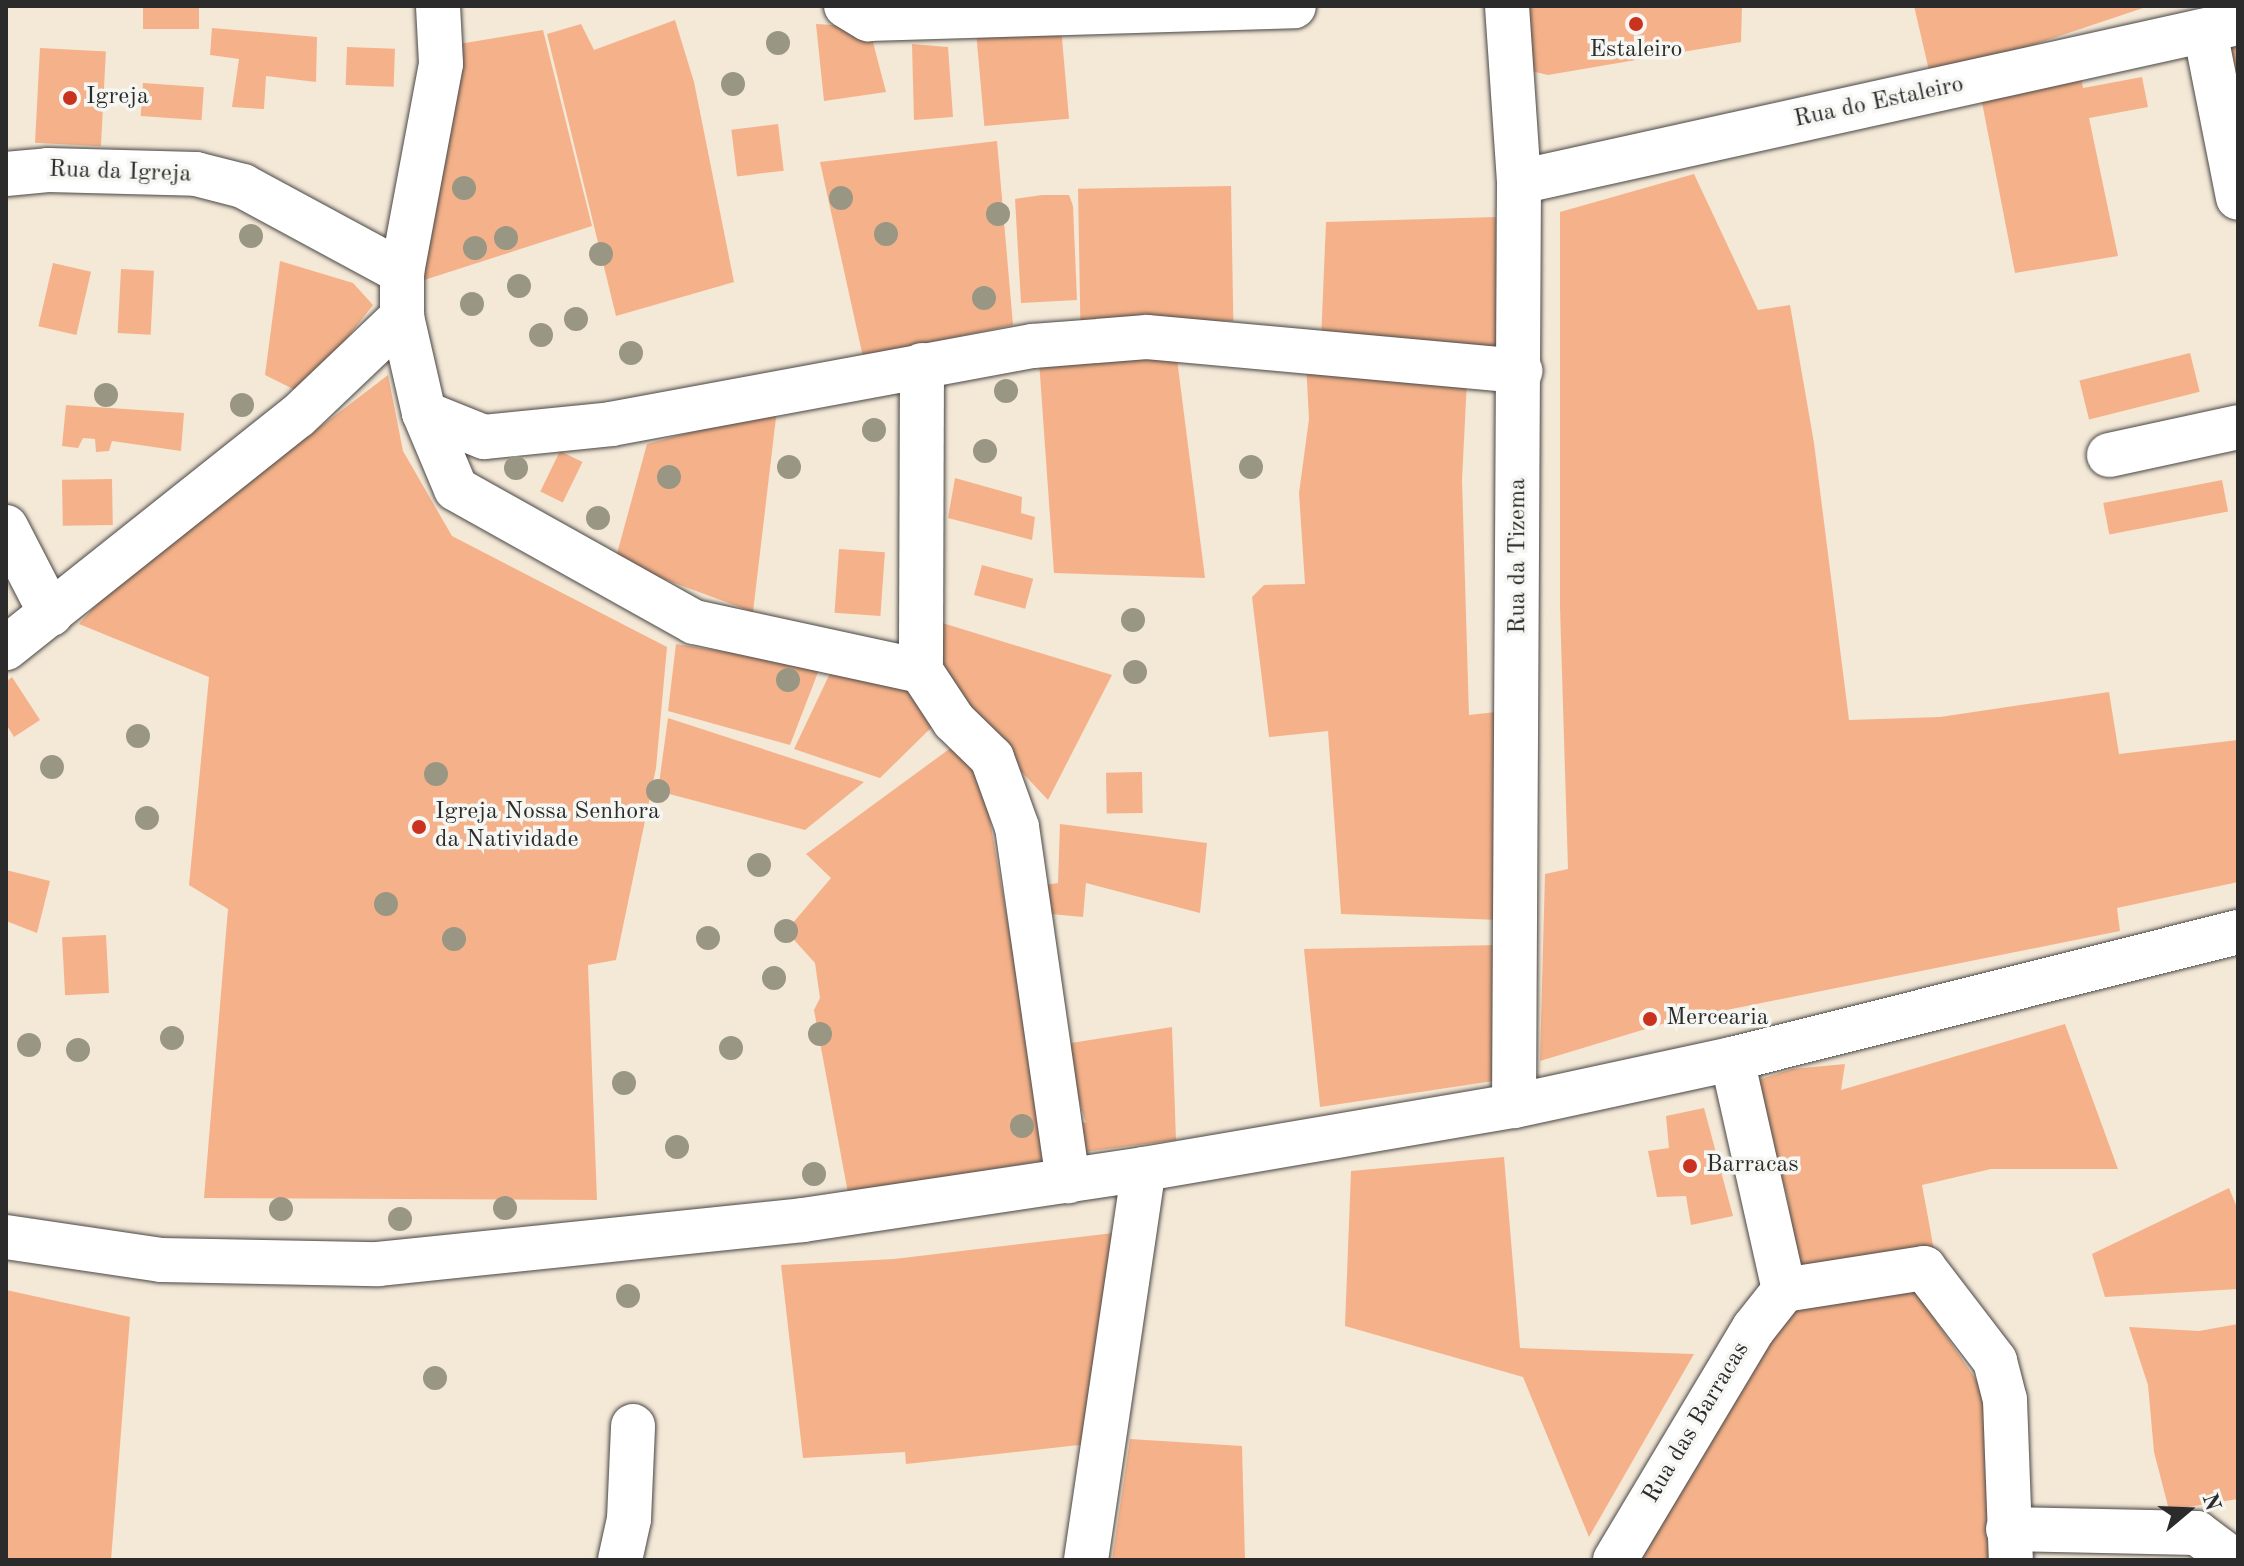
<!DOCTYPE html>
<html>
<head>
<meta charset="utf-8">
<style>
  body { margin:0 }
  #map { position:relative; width:2244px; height:1566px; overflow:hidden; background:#f4e8d7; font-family:"Old Standard TT",serif }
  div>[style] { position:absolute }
  .building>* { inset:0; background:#f5b28a; transform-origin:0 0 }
  .roads { filter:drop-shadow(0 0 2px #494745) drop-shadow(0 0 2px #494745) }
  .minor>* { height:44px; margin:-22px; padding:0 22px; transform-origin:22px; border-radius:22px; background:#fff }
  .trees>* { width:24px; height:24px; margin:-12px; border-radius:50%; background:#999783 }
  .dots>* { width:22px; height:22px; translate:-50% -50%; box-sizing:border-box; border:4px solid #f6f6f2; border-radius:50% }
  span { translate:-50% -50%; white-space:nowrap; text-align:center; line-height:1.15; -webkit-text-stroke:7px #f6f6f2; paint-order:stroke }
  .poi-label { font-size:24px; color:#2b2b2b }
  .left { translate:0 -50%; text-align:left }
  .street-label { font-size:24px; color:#2b2b2b }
  .frame { position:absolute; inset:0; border:8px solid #2b2b2b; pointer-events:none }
  .north { position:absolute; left:2148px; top:1470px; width:80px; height:80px; -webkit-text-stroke:6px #f6f6f2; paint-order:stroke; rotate:71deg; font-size:22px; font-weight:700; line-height:32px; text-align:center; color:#2b2b2b }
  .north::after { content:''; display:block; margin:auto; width:28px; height:36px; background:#2b2b2b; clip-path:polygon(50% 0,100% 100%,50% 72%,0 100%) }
</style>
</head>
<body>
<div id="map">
  <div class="building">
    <div style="left:143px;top:6px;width:56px;height:23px"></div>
    <div style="clip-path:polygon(1530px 6px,1742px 6px,1741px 42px,1548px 75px,1531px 71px)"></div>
    <div style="clip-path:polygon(1914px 6px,2149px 6px,1931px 79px)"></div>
    <div style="clip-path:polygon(675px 20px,694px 82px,734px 282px,616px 316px,547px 34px,581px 24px,594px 50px)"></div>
    <div style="clip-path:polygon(816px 24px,869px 27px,886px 92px,824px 101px)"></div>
    <div style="left:1061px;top:27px;width:92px;height:85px;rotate:85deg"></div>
    <div style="clip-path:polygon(212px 28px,317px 37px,316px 82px,266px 76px,264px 109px,232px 107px,239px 59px,210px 55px)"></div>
    <div style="clip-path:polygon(543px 30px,592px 226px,418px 282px,459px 44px)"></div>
    <div style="clip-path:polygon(2238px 40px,2238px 107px,2225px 43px)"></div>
    <div style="clip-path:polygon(912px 44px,948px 47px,953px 117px,914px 120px)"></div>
    <div style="left:347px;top:47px;width:48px;height:38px;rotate:2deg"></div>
    <div style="left:40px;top:48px;width:66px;height:95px;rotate:3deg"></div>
    <div style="clip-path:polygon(2080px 71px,2083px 88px,2142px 77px,2148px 107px,2089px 118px,2118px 256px,2015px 273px,1980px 92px)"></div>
    <div style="left:143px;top:83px;width:61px;height:33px;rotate:4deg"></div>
    <div style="left:778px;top:124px;width:47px;height:47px;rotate:83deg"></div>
    <div style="clip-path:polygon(997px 141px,1013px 325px,863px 357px,820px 162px)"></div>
    <div style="clip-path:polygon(1694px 174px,1758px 310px,1790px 305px,1814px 443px,1849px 720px,1940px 717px,2109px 692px,2119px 754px,2238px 740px,2238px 882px,2117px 908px,2120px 931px,1672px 1021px,1540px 1061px,1545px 874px,1568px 869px,1560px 608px,1560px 212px)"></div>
    <div style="left:1231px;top:186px;width:135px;height:153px;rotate:89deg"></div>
    <div style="clip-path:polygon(1042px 195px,1069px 195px,1073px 206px,1077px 300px,1021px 303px,1015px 199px)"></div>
    <div style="clip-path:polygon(1496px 217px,1498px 360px,1321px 341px,1326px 222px)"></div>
    <div style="clip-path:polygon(280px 261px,353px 283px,373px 305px,303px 394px,265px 375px)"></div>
    <div style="left:53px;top:263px;width:39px;height:65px;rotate:13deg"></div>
    <div style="left:121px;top:269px;width:33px;height:64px;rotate:3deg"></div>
    <div style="left:2190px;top:353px;width:40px;height:114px;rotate:76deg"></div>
    <div style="clip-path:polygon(1177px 359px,1205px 578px,1054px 573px,1039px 361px)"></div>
    <div style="clip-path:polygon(1306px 363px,1467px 381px,1462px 480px,1469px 715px,1496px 712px,1500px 920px,1341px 914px,1328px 731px,1269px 737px,1252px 597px,1264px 585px,1305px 584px,1299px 493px,1309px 419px)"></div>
    <div style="clip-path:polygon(388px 375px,403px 451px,452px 536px,667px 647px,656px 768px,616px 960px,588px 965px,597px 1200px,204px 1198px,228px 909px,189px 885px,209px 677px,79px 624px,115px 584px)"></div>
    <div style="clip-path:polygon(66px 405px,184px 413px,181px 451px,112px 441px,109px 451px,96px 452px,95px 439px,83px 438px,78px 448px,62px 446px)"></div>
    <div style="clip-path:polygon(777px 409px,753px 612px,615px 561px,647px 444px)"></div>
    <div style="left:560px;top:451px;width:25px;height:45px;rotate:26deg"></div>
    <div style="clip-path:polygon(955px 478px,1022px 497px,1021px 513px,1035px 517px,1032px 540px,948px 518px)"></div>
    <div style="left:112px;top:479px;width:46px;height:50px;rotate:89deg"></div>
    <div style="left:2222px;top:480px;width:32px;height:121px;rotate:79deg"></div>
    <div style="left:839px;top:549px;width:46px;height:64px;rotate:4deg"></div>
    <div style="left:982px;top:565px;width:53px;height:31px;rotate:15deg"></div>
    <div style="clip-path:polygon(936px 621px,1112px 675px,1048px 800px,970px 717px,939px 655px)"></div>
    <div style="clip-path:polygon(676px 644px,820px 667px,790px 745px,668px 711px)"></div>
    <div style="clip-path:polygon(833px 667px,924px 689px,934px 725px,880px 778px,794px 749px)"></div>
    <div style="clip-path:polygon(12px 677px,40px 720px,14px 737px,6px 724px,6px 682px)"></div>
    <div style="clip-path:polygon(668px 718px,864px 782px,805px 830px,658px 791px)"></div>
    <div style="clip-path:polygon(963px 739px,978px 751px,1049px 1160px,848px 1193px,814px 1010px,820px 998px,815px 963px,786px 931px,831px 878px,806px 854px)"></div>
    <div style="left:1142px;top:772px;width:41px;height:36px;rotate:89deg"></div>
    <div style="clip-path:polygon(1060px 824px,1207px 843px,1200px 913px,1086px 883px,1083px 917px,1040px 913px,1038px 886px,1058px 883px)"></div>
    <div style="clip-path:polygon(6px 870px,50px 881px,37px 933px,6px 921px)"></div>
    <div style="left:106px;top:935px;width:58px;height:44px;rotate:87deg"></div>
    <div style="clip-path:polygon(1499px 945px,1500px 1080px,1320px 1107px,1304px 949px)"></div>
    <div style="clip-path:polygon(2065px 1024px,2118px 1169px,1991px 1169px,1922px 1185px,1934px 1250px,1799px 1270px,1787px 1196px,1755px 1081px,1792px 1069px,1845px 1064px,1841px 1090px)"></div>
    <div style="clip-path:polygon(1172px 1027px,1176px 1140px,1076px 1153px,1073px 1120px,1086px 1123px,1079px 1100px,1070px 1095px,1071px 1043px)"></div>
    <div style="clip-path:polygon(1704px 1108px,1733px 1216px,1691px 1225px,1686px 1196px,1657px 1197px,1648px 1151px,1669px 1148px,1666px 1116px)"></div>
    <div style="clip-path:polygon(1504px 1157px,1520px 1348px,1694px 1354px,1589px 1537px,1523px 1377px,1345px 1326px,1351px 1171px)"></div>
    <div style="clip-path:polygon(2229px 1188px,2238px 1210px,2238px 1289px,2105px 1297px,2092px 1254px)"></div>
    <div style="clip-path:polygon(1122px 1232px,1088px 1444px,906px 1464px,905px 1452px,803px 1458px,781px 1265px,894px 1259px)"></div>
    <div style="clip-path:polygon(1911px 1285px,1984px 1391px,1998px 1560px,1628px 1560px,1775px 1312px)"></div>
    <div style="clip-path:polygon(6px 1290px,130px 1317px,111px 1560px,6px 1560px)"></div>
    <div style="clip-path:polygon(2238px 1324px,2238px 1499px,2169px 1510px,2154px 1452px,2148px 1385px,2129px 1327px,2199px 1331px)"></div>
    <div style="clip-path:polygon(1130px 1439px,1242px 1446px,1245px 1560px,1112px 1560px)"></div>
  </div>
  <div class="roads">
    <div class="minor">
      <div style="left:438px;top:6px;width:58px;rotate:87deg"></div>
      <div style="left:441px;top:64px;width:212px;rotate:100.6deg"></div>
      <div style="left:402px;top:272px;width:45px;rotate:90deg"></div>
      <div style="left:402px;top:317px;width:98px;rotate:77.1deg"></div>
      <div style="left:424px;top:413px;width:82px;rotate:67.2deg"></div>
      <div style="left:456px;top:489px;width:273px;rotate:29.2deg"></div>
      <div style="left:694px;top:622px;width:232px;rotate:12.2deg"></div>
      <div style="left:846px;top:6px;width:26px;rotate:31deg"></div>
      <div style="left:868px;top:19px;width:426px;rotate:-1.7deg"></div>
      <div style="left:1507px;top:6px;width:176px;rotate:86.1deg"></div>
      <div style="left:1519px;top:182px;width:924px;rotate:90.31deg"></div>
      <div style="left:2205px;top:31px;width:170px;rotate:78.8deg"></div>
      <div style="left:6px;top:174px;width:42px;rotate:-5.4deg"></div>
      <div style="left:48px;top:170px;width:148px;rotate:1.5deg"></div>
      <div style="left:196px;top:174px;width:49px;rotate:14.3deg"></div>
      <div style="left:243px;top:186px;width:181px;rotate:28.4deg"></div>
      <div style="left:1519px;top:182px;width:736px;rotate:-12.47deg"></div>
      <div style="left:922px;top:365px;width:306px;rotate:90.2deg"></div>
      <div style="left:921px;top:671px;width:60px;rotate:56.6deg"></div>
      <div style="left:954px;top:721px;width:53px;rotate:44.2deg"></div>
      <div style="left:992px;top:758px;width:73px;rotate:70.1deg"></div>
      <div style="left:1017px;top:827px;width:358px;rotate:81.8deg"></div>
      <div style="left:424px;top:413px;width:65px;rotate:21.8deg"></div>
      <div style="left:484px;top:437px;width:128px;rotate:-5.8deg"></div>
      <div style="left:611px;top:424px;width:429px;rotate:-10.5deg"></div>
      <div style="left:1033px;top:346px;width:114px;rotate:-4.5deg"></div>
      <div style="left:1147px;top:337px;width:375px;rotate:5.2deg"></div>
      <div style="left:2109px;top:455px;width:132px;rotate:-12.2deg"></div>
      <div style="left:6px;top:527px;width:98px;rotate:62.7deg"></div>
      <div style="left:6px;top:648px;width:373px;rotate:-38.5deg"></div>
      <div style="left:298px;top:416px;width:144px;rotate:-43.6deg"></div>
      <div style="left:1732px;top:1059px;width:237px;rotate:77.3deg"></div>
      <div style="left:6px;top:1237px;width:157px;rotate:8.4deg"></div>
      <div style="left:161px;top:1260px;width:217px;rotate:1.1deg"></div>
      <div style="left:378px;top:1264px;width:427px;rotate:-5.9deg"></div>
      <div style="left:803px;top:1220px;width:345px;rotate:-8.5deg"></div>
      <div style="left:1144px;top:1169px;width:375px;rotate:-9.7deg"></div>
      <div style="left:1514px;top:1106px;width:223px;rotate:-12.2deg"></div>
      <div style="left:1732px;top:1059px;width:522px;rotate:-14.09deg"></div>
      <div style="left:1784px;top:1290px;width:142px;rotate:-8.9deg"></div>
      <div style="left:1924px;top:1268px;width:117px;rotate:52.6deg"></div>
      <div style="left:1995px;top:1361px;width:40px;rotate:75.6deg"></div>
      <div style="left:2005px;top:1400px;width:160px;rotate:87.9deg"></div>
      <div style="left:2008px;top:1529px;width:189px;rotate:1.2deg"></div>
      <div style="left:2197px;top:1533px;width:45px;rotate:36.9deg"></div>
      <div style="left:620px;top:1560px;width:42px;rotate:-77.6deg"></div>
      <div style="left:629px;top:1519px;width:93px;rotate:-87.5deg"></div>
      <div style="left:1086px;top:1560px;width:395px;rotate:-81.6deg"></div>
      <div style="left:1615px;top:1560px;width:270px;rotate:-59.1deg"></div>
      <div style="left:1754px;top:1328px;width:48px;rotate:-51.7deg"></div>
    </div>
  </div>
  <div class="trees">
    <div style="left:778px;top:43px"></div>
    <div style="left:733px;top:84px"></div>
    <div style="left:464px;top:188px"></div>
    <div style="left:841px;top:198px"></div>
    <div style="left:998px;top:214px"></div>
    <div style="left:886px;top:234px"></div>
    <div style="left:251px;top:236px"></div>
    <div style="left:506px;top:238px"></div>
    <div style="left:475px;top:248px"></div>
    <div style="left:601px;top:254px"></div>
    <div style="left:519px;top:286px"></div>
    <div style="left:984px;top:298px"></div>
    <div style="left:472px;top:304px"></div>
    <div style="left:576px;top:319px"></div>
    <div style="left:541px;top:335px"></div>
    <div style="left:631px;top:353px"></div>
    <div style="left:1006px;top:391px"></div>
    <div style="left:106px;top:395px"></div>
    <div style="left:242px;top:405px"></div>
    <div style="left:874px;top:430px"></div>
    <div style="left:985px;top:451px"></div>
    <div style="left:789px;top:467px"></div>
    <div style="left:1251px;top:467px"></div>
    <div style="left:516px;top:468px"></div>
    <div style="left:669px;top:477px"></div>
    <div style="left:598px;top:518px"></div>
    <div style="left:1133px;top:620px"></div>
    <div style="left:1135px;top:672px"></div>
    <div style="left:788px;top:680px"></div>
    <div style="left:138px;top:736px"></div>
    <div style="left:52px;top:767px"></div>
    <div style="left:436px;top:774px"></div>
    <div style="left:658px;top:791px"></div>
    <div style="left:147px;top:818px"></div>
    <div style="left:759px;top:865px"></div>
    <div style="left:386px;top:904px"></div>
    <div style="left:786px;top:931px"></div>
    <div style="left:708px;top:938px"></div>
    <div style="left:454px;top:939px"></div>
    <div style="left:774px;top:978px"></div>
    <div style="left:820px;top:1034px"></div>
    <div style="left:172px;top:1038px"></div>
    <div style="left:29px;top:1045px"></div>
    <div style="left:731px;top:1048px"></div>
    <div style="left:78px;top:1050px"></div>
    <div style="left:624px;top:1083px"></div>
    <div style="left:1022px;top:1126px"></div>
    <div style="left:677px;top:1147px"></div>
    <div style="left:814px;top:1174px"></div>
    <div style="left:505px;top:1208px"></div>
    <div style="left:281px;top:1209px"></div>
    <div style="left:400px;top:1219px"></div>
    <div style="left:628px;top:1296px"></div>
    <div style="left:435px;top:1378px"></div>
  </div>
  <div class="dots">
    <div style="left:1636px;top:24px;background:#c8321e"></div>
    <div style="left:70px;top:98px;background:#c8321e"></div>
    <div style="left:419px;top:827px;background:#c8321e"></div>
    <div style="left:1650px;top:1019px;background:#c8321e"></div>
    <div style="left:1690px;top:1166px;background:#c8321e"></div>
  </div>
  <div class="poi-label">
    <span style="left:1636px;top:51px">Estaleiro</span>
    <span class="left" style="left:86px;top:98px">Igreja</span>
    <span class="left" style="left:435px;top:827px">Igreja Nossa Senhora<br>da Natividade</span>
    <span class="left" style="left:1666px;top:1019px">Mercearia</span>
    <span class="left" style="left:1706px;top:1166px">Barracas</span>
  </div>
  <div class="street-label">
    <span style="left:1879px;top:103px;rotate:-12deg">Rua do Estaleiro</span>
    <span style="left:120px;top:173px;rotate:2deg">Rua da Igreja</span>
    <span style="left:1519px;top:556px;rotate:-90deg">Rua da Tizema</span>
    <span style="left:1697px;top:1423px;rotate:-59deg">Rua das Barracas</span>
  </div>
  <div class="frame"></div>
  <div class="north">N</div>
</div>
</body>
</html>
